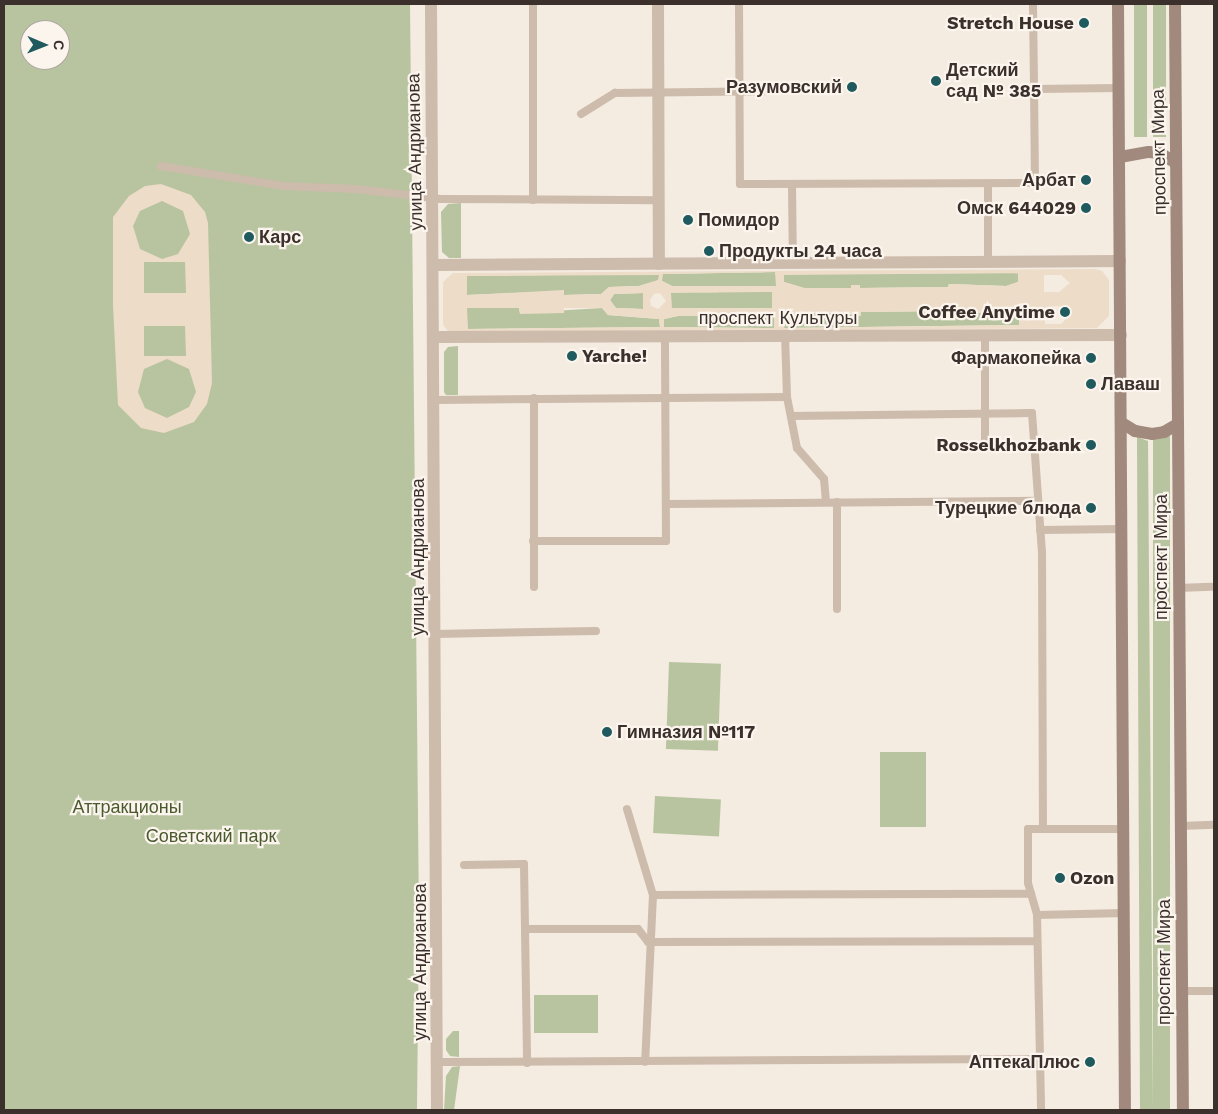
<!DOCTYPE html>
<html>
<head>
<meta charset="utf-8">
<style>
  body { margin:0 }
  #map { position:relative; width:1218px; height:1114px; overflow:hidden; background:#f4ebe1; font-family:"Work Sans",sans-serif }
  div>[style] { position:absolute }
  .green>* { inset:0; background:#b8c4a0; transform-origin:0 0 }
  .plaza>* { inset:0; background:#ecdcc8 }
  .service>* { height:8px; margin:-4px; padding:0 4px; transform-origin:4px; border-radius:4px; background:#cdbbac }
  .minor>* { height:12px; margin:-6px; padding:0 6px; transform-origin:6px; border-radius:6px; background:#cdbbac }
  .secondary>* { height:12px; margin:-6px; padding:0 6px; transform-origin:6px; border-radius:6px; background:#a18a7d }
  .dots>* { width:14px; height:14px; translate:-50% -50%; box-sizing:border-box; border:2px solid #fbf5ee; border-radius:50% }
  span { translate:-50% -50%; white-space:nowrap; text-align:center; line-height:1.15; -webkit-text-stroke:4.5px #fbf5ee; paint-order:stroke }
  .poi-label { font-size:18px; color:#3b302b; font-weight:700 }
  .right { translate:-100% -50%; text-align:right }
  .left { translate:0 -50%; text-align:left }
  .street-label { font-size:18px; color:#3b302b }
  .park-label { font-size:18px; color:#4a5a2e }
  .frame { position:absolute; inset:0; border:5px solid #3b302b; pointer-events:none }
  .north { position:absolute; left:20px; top:20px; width:50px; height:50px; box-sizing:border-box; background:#fbf5ee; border:1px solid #aea6a0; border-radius:50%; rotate:91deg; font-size:14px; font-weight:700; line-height:20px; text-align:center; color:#3b302b }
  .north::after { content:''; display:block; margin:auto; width:18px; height:22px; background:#1f5a5e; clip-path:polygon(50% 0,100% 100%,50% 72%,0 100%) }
</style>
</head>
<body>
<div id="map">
  <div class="green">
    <div style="clip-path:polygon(evenodd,4px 4px,410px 4px,419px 918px,417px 1110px,4px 1110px,4px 4px,30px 30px,60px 30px,60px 60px,30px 60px,30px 30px)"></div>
    <div style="left:1134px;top:4px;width:13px;height:133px"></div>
    <div style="left:1153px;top:4px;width:13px;height:133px"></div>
    <div style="clip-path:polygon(461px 203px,461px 258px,449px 258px,442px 252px,441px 212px,448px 204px)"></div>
    <div style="clip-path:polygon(776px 272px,776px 286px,672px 286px,662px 281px,662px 274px)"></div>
    <div style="clip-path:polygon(1018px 273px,1018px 282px,1006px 286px,949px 284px,948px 287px,860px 288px,851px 285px,851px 288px,804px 288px,784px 282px,784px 274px)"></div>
    <div style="clip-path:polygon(659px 274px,659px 280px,639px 286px,609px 287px,601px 294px,564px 295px,564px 291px,467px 295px,467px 276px)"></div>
    <div style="left:772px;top:292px;width:16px;height:101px;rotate:90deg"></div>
    <div style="clip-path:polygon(644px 293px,643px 309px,616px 308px,610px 300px,614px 294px)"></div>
    <div style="clip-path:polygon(467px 308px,519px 308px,520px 313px,602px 308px,608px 315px,659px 319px,660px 327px,467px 329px)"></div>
    <div style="clip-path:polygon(949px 311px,950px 315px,1008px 311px,1019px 315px,1019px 325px,784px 328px,785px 318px,798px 317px,804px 312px,861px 315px,861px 312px)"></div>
    <div style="clip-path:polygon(774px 314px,774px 328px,664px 327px,664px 319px,678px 316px)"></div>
    <div style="clip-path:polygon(458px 346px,458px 395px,446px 395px,444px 392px,444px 352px,448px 347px)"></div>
    <div style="left:1170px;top:435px;width:675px;height:17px;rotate:90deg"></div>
    <div style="clip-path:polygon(1137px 437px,1148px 441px,1153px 1110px,1140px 1110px)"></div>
    <div style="left:669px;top:662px;width:52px;height:87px;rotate:2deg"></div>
    <div style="left:880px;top:752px;width:46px;height:75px"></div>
    <div style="left:655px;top:796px;width:66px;height:37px;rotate:3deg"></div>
    <div style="left:534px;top:995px;width:64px;height:38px"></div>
    <div style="clip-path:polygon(453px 1031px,459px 1031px,459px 1057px,450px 1056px,446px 1050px,446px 1039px)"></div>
    <div style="clip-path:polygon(460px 1066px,454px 1110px,444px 1110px,446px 1076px,452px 1067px)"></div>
  </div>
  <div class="plaza">
    <div style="clip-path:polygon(evenodd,161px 184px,191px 195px,205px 212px,208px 223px,212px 383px,207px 404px,194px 422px,164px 433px,141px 428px,118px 405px,113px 306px,113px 217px,129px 196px,145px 186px,161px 184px,162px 201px,183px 211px,190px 234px,178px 254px,162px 259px,140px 249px,133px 226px,140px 211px,162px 201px,161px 184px,144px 262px,185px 262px,186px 293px,144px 293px,144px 262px,161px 184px,144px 326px,185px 326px,186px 356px,144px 356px,144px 326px,161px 184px,167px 359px,189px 369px,196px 392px,189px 407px,167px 418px,145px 408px,138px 392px,144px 369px,167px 359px)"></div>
    <div style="clip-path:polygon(evenodd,1095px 269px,1102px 271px,1109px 280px,1109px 316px,1097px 328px,457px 333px,448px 331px,443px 325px,443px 282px,453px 273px,1095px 269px,775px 272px,776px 286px,672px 286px,662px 281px,663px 274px,775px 272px,1095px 269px,1018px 273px,1018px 282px,1006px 286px,949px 284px,948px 287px,860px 288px,860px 285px,851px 285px,851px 288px,804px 288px,784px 282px,784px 275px,1018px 273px,1095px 269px,659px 275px,658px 280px,639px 286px,609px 287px,601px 294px,564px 295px,564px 290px,467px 295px,467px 276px,659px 275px,1095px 269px,1044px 275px,1061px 275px,1070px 283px,1059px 292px,1044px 292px,1044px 275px,1095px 269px,772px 292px,772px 308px,672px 308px,671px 293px,772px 292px,1095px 269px,643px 293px,643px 309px,616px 308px,610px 301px,614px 294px,643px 293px,1095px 269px,660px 293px,666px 301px,658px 309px,651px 306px,650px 300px,654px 294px,660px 293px,1095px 269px,1060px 306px,1068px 317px,1061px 324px,1045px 324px,1045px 307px,1060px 306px,1095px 269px,467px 308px,519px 308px,520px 314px,564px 313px,564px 308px,602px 308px,608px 315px,659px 319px,660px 327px,468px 329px,467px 308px,1095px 269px,949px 311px,949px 315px,1008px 311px,1019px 315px,1019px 325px,784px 328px,785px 318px,798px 317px,804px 312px,851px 313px,852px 316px,861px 316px,861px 312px,949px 311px,1095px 269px,774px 314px,774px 328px,664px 327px,664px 319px,678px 316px,774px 314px)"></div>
  </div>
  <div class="service">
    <div style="left:739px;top:4px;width:180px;rotate:89.7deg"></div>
    <div style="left:740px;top:184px;width:295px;rotate:-0.2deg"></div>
    <div style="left:1035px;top:183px;width:94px;rotate:-90.6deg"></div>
    <div style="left:1034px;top:89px;width:85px;rotate:-0.7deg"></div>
    <div style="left:1033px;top:4px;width:85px;rotate:89.3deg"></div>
    <div style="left:581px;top:114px;width:40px;rotate:-32deg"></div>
    <div style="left:615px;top:93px;width:160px;rotate:-0.7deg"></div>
    <div style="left:161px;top:166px;width:124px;rotate:9.3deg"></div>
    <div style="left:283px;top:186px;width:74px;rotate:2.3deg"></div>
    <div style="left:357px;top:189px;width:84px;rotate:6.9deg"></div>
    <div style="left:440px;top:199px;width:219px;rotate:0.3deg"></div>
    <div style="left:988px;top:184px;width:78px;rotate:90deg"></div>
    <div style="left:792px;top:186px;width:78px;rotate:89.3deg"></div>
    <div style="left:533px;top:200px;width:196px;rotate:-90deg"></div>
    <div style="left:787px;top:397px;width:52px;rotate:78.9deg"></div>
    <div style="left:797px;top:448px;width:41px;rotate:48.9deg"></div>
    <div style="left:824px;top:479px;width:23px;rotate:85deg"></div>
    <div style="left:435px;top:400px;width:352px;rotate:-0.5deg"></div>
    <div style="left:787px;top:397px;width:62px;rotate:-91.8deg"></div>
    <div style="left:791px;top:416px;width:241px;rotate:-0.7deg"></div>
    <div style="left:1032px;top:413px;width:139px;rotate:85.9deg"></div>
    <div style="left:1042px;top:552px;width:277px;rotate:89.8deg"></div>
    <div style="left:1043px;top:829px;width:82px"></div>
    <div style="left:985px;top:444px;width:109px;rotate:-90deg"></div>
    <div style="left:837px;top:502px;width:107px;rotate:90deg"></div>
    <div style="left:668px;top:504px;width:369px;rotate:-0.5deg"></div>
    <div style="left:1040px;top:530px;width:83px;rotate:-0.7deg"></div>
    <div style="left:533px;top:541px;width:133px"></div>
    <div style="left:666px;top:541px;width:204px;rotate:-90.3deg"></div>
    <div style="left:534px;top:587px;width:189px;rotate:-90deg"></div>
    <div style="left:1178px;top:588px;width:33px;rotate:-2deg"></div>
    <div style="left:435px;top:634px;width:161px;rotate:-1.1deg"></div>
    <div style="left:627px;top:809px;width:90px;rotate:73.2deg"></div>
    <div style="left:653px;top:895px;width:167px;rotate:92.7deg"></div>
    <div style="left:1180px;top:826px;width:34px;rotate:-2deg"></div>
    <div style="left:1043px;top:829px;width:15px;rotate:180deg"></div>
    <div style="left:1028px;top:829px;width:54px;rotate:90deg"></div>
    <div style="left:1028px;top:883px;width:33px;rotate:74deg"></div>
    <div style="left:1037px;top:915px;width:88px;rotate:-1.3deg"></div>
    <div style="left:464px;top:865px;width:60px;rotate:-1deg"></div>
    <div style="left:524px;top:864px;width:65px;rotate:89.1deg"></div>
    <div style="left:525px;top:929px;width:113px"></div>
    <div style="left:638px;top:929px;width:16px;rotate:52deg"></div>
    <div style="left:648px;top:942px;width:389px;rotate:-0.1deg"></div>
    <div style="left:653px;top:895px;width:378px;rotate:-0.2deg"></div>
    <div style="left:1037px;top:915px;width:195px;rotate:88.8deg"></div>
    <div style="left:525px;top:929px;width:134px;rotate:89.1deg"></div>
    <div style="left:1182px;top:991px;width:32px"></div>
    <div style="left:438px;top:1062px;width:603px;rotate:-0.29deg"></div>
  </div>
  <div class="minor">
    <div style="left:431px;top:4px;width:1106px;rotate:89.69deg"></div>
    <div style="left:658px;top:4px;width:260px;rotate:89.8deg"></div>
    <div style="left:434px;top:265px;width:686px;rotate:-0.33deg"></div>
    <div style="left:434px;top:337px;width:687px;rotate:-0.17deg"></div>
  </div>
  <div class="secondary">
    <div style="left:1118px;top:4px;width:1106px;rotate:89.64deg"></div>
    <div style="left:1175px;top:4px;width:1106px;rotate:89.59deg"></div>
    <div style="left:1120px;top:157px;width:29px;rotate:-10deg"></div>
    <div style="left:1149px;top:152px;width:11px;rotate:5deg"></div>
    <div style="left:1160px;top:153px;width:19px;rotate:32deg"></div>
    <div style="left:1122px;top:423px;width:15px;rotate:32deg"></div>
    <div style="left:1135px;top:431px;width:17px;rotate:10deg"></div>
    <div style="left:1152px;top:434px;width:12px;rotate:-9deg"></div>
    <div style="left:1164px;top:432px;width:16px;rotate:-30deg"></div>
  </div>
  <div class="dots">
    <div style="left:1084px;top:23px;background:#1f5a5e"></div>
    <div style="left:936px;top:81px;background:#1f5a5e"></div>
    <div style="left:852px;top:87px;background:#1f5a5e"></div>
    <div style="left:1086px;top:180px;background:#1f5a5e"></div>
    <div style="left:1086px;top:208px;background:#1f5a5e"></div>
    <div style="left:688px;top:220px;background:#1f5a5e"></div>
    <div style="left:249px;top:237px;background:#1f5a5e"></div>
    <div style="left:709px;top:251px;background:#1f5a5e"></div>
    <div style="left:1065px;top:312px;background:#1f5a5e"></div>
    <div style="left:572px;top:356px;background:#1f5a5e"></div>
    <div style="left:1091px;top:358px;background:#1f5a5e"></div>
    <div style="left:1091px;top:384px;background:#1f5a5e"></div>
    <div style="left:1091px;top:445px;background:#1f5a5e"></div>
    <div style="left:1091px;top:508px;background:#1f5a5e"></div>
    <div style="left:607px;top:732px;background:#1f5a5e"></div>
    <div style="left:1060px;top:878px;background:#1f5a5e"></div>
    <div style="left:1090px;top:1062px;background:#1f5a5e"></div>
  </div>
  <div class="poi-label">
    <span class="right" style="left:1074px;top:23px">Stretch House</span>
    <span class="left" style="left:946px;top:81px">Детский<br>сад № 385</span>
    <span class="right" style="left:842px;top:87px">Разумовский</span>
    <span class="right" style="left:1076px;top:180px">Арбат</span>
    <span class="right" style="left:1076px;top:208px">Омск 644029</span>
    <span class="left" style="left:698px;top:220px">Помидор</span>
    <span class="left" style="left:259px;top:237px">Карс</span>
    <span class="left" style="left:719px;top:251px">Продукты 24 часа</span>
    <span class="right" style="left:1055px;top:312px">Coffee Anytime</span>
    <span class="left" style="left:582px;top:356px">Yarche!</span>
    <span class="right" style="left:1081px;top:358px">Фармакопейка</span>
    <span class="left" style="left:1101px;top:384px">Лаваш</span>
    <span class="right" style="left:1081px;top:445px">Rosselkhozbank</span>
    <span class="right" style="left:1081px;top:508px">Турецкие блюда</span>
    <span class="left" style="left:617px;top:732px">Гимназия №117</span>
    <span class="left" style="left:1070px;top:878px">Ozon</span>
    <span class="right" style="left:1080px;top:1062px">АптекаПлюс</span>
  </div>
  <div class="street-label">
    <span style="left:415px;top:152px;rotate:-91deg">улица Андрианова</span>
    <span style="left:1159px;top:152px;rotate:-91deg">проспект Мира</span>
    <span style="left:778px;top:318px">проспект Культуры</span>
    <span style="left:418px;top:557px;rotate:-90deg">улица Андрианова</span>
    <span style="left:1161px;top:557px;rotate:-90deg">проспект Мира</span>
    <span style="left:420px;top:962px;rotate:-90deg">улица Андрианова</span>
    <span style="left:1164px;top:962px;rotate:-90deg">проспект Мира</span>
  </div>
  <div class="park-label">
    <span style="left:127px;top:807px">Аттракционы</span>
    <span style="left:211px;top:836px">Советский парк</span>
  </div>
  <div class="frame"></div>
  <div class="north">С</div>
</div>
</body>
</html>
